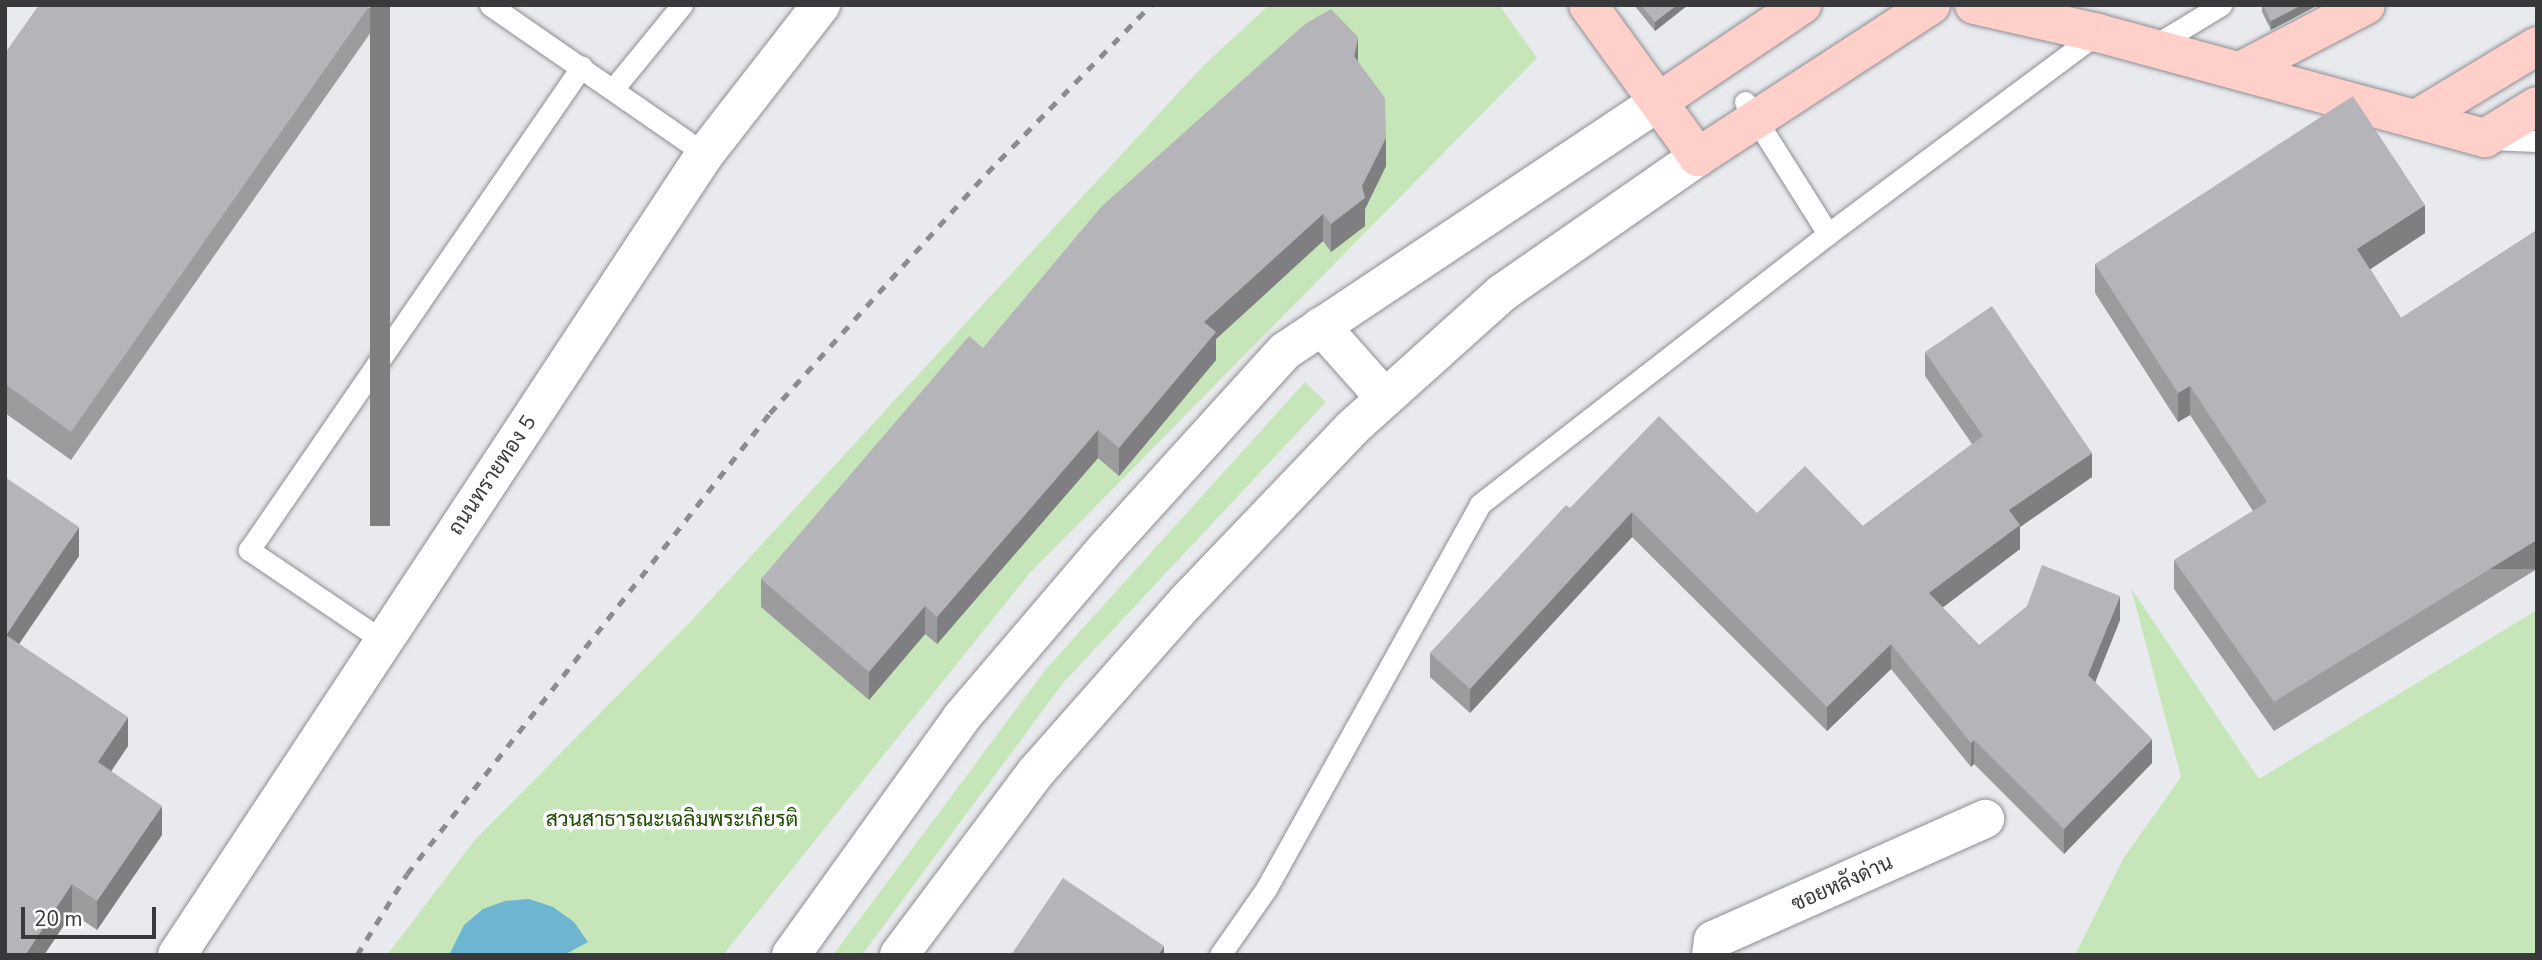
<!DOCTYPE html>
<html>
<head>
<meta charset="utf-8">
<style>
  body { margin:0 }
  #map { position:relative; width:2542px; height:960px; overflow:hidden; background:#e9eaee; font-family:"Nunito Sans",Sarabun,sans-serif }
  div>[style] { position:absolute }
  .green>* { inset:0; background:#c6e6ba }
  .water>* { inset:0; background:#6eb5d1 }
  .roads { filter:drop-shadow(0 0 2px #8d8e92) drop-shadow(0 0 2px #8d8e92) }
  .service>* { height:21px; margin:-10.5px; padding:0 10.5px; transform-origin:10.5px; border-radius:10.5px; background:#fff }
  .minor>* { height:38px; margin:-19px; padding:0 19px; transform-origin:19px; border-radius:19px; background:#fff }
  .secondary>* { height:38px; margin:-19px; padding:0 19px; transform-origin:19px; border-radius:19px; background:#fff }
  .trunk>* { height:38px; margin:-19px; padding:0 19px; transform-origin:19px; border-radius:19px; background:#ffcfca }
  .rail>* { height:5px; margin-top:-2.5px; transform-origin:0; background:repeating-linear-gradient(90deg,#8b8c8f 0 9px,transparent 0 18px) }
  .wall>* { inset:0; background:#9c9b9e }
  .shaded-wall>* { inset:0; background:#7f7e81; transform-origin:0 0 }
  .building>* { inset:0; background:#b5b4b8 }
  span { translate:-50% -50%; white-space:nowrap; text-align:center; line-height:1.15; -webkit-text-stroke:7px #fff; paint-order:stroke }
  .street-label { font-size:21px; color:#39393b }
  .park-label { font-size:21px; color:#1d4c00 }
  .frame { position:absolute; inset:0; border:7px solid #39393b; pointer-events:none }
  .scale { position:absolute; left:21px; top:907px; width:135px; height:32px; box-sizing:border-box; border:4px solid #39393b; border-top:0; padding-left:9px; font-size:21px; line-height:24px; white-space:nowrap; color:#39393b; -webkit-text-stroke:5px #fff; paint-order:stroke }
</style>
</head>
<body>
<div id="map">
  <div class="green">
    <div style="clip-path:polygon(1269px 5px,1499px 5px,1537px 58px,1029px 574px,723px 955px,387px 955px,474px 841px,692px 620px,1204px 65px)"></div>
    <div style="clip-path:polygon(1305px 382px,1326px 402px,1063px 683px,862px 955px,833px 955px,1046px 669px)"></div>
    <div style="clip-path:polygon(2131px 588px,2259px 779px,2537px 610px,2537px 955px,2075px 955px,2123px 859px,2181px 777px)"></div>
  </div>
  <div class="water">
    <div style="clip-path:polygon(529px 899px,553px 907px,574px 922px,588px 942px,564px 955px,449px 955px,464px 925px,483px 909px,505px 901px)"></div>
  </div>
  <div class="roads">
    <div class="service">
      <div style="left:490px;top:5px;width:262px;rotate:34.7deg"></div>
      <div style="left:2152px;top:47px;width:81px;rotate:-31.3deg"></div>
      <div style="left:614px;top:88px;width:107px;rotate:-50.7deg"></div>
      <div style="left:1745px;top:102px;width:156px;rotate:57.8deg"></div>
      <div style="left:2490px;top:139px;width:47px;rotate:2.4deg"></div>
      <div style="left:382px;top:640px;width:161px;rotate:-145.9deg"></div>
      <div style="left:249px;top:550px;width:587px;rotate:-55.47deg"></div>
      <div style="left:1220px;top:955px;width:80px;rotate:-55.1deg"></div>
      <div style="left:1266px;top:889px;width:440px;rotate:-60.9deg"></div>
      <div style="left:1480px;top:504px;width:440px;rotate:-37.8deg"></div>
      <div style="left:1828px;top:234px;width:337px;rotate:-36.7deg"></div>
    </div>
    <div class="minor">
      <div style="left:177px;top:955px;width:959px;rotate:-56.61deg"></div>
      <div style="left:705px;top:154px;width:189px;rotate:-52.1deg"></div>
      <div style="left:1711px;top:955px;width:15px;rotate:-82deg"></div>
      <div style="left:1713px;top:940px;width:298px;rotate:-24deg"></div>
    </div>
    <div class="secondary">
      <div style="left:1321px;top:326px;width:96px;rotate:48.4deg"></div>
      <div style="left:791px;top:955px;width:292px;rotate:-54.3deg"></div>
      <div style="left:961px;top:718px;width:226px;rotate:-49.5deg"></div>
      <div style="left:1108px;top:546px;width:263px;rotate:-47.8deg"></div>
      <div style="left:1285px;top:351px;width:448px;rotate:-33.7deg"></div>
      <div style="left:899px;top:955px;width:229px;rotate:-53.2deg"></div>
      <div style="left:1036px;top:772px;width:227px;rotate:-48.6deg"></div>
      <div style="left:1186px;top:602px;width:240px;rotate:-46.3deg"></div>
      <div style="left:1352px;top:428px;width:202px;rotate:-42deg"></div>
      <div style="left:1502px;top:293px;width:239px;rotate:-34.8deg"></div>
    </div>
    <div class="trunk">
      <div style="left:1588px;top:5px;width:188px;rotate:54.1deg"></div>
      <div style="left:1698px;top:157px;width:278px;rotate:-33.1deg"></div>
      <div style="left:1974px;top:5px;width:127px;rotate:12.7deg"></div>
      <div style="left:2098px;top:33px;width:401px;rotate:15.2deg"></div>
      <div style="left:2485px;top:138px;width:61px;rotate:-31.6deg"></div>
      <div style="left:2240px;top:71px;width:142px;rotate:-27.6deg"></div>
      <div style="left:1658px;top:102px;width:174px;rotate:-34deg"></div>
      <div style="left:2416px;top:119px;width:141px;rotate:-31.1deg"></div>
    </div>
  </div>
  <div class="rail">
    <div style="left:357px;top:955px;width:95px;rotate:-58.3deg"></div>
    <div style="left:407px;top:874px;width:587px;rotate:-51.78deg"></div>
    <div style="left:770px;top:413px;width:324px;rotate:-47.9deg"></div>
    <div style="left:987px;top:173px;width:235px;rotate:-45.7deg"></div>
  </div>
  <div class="wall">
    <div style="clip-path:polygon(390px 5px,71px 460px,5px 413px,5px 53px)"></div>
    <div style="clip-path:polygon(1634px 5px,1688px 5px,1655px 31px)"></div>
    <div style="clip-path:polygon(2262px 5px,2318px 5px,2271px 30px,2262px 12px)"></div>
    <div style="clip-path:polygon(1358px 61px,1386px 166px,1365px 209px,1365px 226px,1331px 252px,1323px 241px,1216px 339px,1216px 360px,1119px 476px,1098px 458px,937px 644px,925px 634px,869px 700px,761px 607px,761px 579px,983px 348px)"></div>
    <div style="clip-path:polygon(2537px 230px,2537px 569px,2274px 731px,2174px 589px,2174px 560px,2253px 511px,2190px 415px,2178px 422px,2095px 293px,2095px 264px,2425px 233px,2370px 269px,2401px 318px)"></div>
    <div style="clip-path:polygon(1925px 352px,2092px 477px,2020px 527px,2020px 549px,1942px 607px,1979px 645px,2120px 620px,2095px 682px,2152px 763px,2064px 854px,1974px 764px,1971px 767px,1891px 669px,1827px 731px,1632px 537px,1470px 713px,1430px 677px,1430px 653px,1570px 508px,1757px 513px,1863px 526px,1972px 444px,1925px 376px)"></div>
    <div style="clip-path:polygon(5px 477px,79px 556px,19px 644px,128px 746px,111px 771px,162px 835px,97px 930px,72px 913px,44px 955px)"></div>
  </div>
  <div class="shaded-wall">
    <div style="left:370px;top:5px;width:20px;height:521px"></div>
    <div style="clip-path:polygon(1677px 5px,1688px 5px,1655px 31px,1655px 22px)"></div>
    <div style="clip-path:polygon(2302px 5px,2318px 5px,2271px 30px,2271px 21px)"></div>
    <div style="clip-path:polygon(1358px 37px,1358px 65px,1354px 56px)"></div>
    <div style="clip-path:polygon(1386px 138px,1386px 166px,1365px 209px,1365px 226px,1331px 252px,1331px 224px)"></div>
    <div style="clip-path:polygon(2425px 205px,2425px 233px,2357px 278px,2357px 249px)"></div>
    <div style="clip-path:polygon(1323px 214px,1323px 241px,1216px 339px,1216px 360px,1119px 476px,1119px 448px,1204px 322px)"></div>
    <div style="clip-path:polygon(2190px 386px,2190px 415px,2178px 422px,2178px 393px)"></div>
    <div style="clip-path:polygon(1098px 430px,1098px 458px,937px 644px,937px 617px)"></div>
    <div style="clip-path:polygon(2092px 453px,2092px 477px,2020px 527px,2020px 549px,1929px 618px,1929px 593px,2009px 510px)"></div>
    <div style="clip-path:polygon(1632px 512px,1632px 537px,1470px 713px,1470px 689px)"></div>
    <div style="clip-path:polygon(79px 527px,79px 556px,6px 663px,6px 635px)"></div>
    <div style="left:2537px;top:540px;width:29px;height:309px;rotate:90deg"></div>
    <div style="clip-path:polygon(2120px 596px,2120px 620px,2088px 700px,2088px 675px)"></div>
    <div style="clip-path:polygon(925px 606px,925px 634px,869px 700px,869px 672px)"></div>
    <div style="clip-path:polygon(1891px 644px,1891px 669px,1827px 731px,1827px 707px)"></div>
    <div style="clip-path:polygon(128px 717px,128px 746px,98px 791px,98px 762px)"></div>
    <div style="clip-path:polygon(2152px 739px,2152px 763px,2064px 854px,2064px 829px)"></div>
    <div style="clip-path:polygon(1974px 740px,1974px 764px,1971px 767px,1971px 743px)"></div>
    <div style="clip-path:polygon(162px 806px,162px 835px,97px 930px,97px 901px)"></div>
    <div style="clip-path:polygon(72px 884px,72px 913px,44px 955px,25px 955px)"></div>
    <div style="clip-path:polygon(1164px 946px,1164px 955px,1158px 955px)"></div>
  </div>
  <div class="building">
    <div style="clip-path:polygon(39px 5px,370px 5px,71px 432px,5px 384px,5px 53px)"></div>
    <div style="clip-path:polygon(1641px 5px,1677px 5px,1655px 22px)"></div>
    <div style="clip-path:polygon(2263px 5px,2302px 5px,2271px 21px)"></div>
    <div style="clip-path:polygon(1331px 9px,1358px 37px,1354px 56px,1385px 98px,1386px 138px,1362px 186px,1365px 198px,1331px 224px,1323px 214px,1204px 322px,1216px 332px,1119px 448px,1098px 430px,937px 617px,925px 606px,869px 672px,761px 579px,969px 336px,983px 348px,1101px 207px,1305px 24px)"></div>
    <div style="clip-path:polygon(2353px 96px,2425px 205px,2357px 249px,2401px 318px,2537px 230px,2537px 540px,2274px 702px,2174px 560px,2267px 502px,2190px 386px,2178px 393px,2095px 264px)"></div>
    <div style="clip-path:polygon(1992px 306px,2092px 453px,2009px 510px,2020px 525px,1929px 593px,1979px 645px,2027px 606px,2042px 565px,2120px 596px,2088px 675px,2152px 739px,2064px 829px,1974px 740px,1971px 743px,1891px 644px,1827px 707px,1632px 512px,1470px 689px,1430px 653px,1566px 505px,1570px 508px,1659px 416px,1757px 513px,1805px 466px,1863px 526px,1983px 436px,1925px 352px)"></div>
    <div style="clip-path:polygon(5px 477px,79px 527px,6px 635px,128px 717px,98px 762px,162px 806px,97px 901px,72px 884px,25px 955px,5px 955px)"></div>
    <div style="clip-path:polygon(1063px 878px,1164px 946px,1158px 955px,1011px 955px)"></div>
  </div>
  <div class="street-label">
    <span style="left:492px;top:475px;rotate:-56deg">ถนนทรายทอง 5</span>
    <span style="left:1842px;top:883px;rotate:-24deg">ซอยหลังด่าน</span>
  </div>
  <div class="park-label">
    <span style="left:672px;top:819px">สวนสาธารณะเฉลิมพระเกียรติ</span>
  </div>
  <div class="frame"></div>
  <div class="scale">20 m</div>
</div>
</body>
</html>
